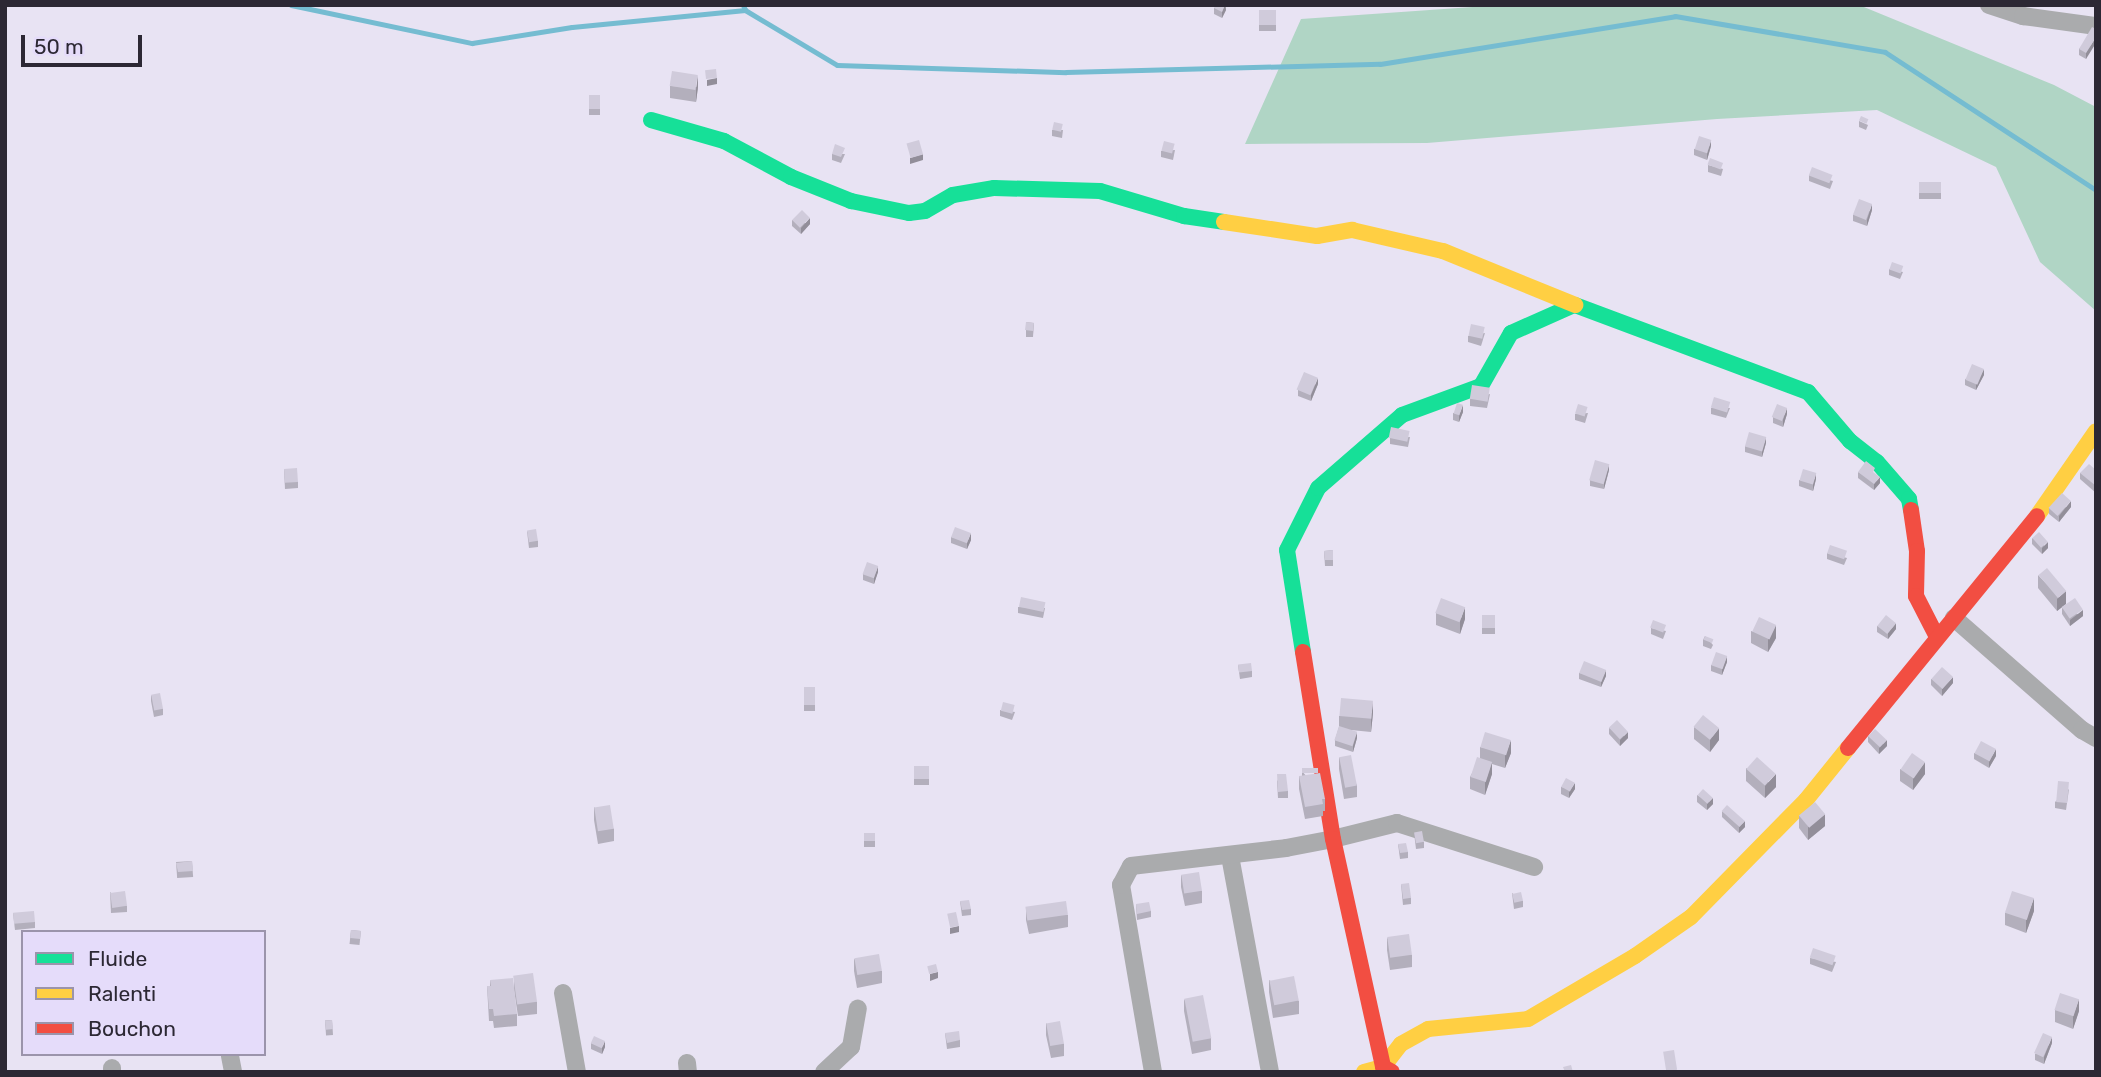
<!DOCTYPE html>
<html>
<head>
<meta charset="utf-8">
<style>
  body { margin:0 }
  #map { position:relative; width:2101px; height:1077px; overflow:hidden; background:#e8e3f3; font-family:Rubik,sans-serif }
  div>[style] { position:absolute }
  .green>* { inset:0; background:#b0d5c5 }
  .stream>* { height:5px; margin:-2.5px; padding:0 2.5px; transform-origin:2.5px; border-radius:2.5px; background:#75bcd1 }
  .street>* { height:18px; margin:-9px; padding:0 9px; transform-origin:9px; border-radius:9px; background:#aaabad }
  .fast>* { height:16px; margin:-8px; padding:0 8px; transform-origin:8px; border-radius:8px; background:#16e098 }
  .slow>* { height:16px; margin:-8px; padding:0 8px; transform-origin:8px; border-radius:8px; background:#ffcf43 }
  .jam>* { height:16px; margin:-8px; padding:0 8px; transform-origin:8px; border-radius:8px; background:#f24e42 }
  .wall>* { inset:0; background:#b3afbc; transform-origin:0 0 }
  .shaded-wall>* { inset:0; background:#928e99 }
  .building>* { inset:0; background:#d0cbdb; transform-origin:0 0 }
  span { translate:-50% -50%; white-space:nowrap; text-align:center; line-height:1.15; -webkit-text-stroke:6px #e5dcfa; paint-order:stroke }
  .frame { position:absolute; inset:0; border:7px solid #2c2834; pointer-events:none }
  .legend { position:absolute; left:21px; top:930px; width:245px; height:126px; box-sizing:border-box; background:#e5dcfa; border:2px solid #9b94ab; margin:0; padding:9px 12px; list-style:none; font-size:21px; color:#2c2834 }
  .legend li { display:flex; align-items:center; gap:14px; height:35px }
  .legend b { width:35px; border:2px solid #9b94ab }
  .scale { position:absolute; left:21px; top:35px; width:121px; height:32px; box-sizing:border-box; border:4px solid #2c2834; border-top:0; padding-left:9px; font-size:21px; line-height:24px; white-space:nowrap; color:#2c2834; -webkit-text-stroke:5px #e5dcfa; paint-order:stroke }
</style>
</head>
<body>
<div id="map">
  <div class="green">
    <div style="clip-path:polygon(1501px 5px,1859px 5px,2054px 85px,2096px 107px,2096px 311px,2040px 262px,1996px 167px,1877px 110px,1717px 119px,1427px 143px,1245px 144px,1301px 19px)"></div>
  </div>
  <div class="stream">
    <div style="left:291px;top:5px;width:185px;rotate:11.9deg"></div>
    <div style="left:472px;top:43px;width:101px;rotate:-9.1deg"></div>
    <div style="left:572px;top:27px;width:174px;rotate:-5.6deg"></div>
    <div style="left:743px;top:5px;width:5px;rotate:68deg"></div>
    <div style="left:745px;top:10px;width:107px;rotate:30.9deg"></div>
    <div style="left:837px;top:65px;width:229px;rotate:1.8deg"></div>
    <div style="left:1066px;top:72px;width:314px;rotate:-1.5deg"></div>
    <div style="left:1380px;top:64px;width:299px;rotate:-9.2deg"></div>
    <div style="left:1675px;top:16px;width:213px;rotate:9.7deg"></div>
    <div style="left:1885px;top:52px;width:252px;rotate:33.2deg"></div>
  </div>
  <div class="street">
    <div style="left:1989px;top:5px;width:36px;rotate:18deg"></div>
    <div style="left:2023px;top:16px;width:74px;rotate:7.8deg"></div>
    <div style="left:1954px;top:618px;width:170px;rotate:41.2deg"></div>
    <div style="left:2082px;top:730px;width:16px;rotate:30deg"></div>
    <div style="left:1230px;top:856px;width:220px;rotate:79.5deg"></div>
    <div style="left:563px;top:993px;width:80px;rotate:80deg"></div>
    <div style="left:230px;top:1056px;width:16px;rotate:79deg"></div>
    <div style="left:687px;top:1063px;width:9px;rotate:84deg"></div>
    <div style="left:112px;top:1068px;width:4px;rotate:90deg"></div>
    <div style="left:824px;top:1072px;width:37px;rotate:-43deg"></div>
    <div style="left:851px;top:1047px;width:39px;rotate:-80deg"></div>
    <div style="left:1153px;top:1072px;width:190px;rotate:-99.7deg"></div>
    <div style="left:1121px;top:885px;width:21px;rotate:-62deg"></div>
    <div style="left:1131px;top:866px;width:156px;rotate:-6.6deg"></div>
    <div style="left:1286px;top:848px;width:48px;rotate:-10.8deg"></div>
    <div style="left:1333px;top:839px;width:66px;rotate:-14deg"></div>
    <div style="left:1397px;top:823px;width:144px;rotate:17.8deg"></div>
  </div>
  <div class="fast">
    <div style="left:651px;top:120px;width:76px;rotate:16deg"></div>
    <div style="left:724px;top:141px;width:76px;rotate:28.2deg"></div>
    <div style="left:791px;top:177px;width:65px;rotate:21.8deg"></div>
    <div style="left:851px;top:201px;width:59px;rotate:11.7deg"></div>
    <div style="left:909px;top:213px;width:16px;rotate:-7deg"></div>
    <div style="left:925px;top:211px;width:32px;rotate:-30deg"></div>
    <div style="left:953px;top:195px;width:42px;rotate:-9.7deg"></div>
    <div style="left:994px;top:188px;width:106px;rotate:1.6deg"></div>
    <div style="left:1100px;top:191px;width:88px;rotate:16.6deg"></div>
    <div style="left:1184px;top:216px;width:40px;rotate:8.5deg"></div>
    <div style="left:1575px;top:305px;width:249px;rotate:20.5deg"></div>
    <div style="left:1808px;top:392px;width:65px;rotate:49.4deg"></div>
    <div style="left:1850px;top:441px;width:34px;rotate:38deg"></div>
    <div style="left:1877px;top:462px;width:49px;rotate:49.1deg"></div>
    <div style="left:1909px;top:499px;width:11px;rotate:80deg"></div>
    <div style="left:1303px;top:652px;width:103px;rotate:-98.9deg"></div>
    <div style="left:1287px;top:550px;width:69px;rotate:-63.4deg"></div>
    <div style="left:1318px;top:488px;width:111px;rotate:-41deg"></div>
    <div style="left:1402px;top:415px;width:84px;rotate:-20.2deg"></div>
    <div style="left:1481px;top:386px;width:61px;rotate:-60.5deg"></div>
    <div style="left:1511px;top:333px;width:69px;rotate:-24deg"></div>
  </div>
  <div class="slow">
    <div style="left:1224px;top:222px;width:94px;rotate:8.6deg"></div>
    <div style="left:1317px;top:236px;width:36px;rotate:-10deg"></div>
    <div style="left:1352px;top:230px;width:93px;rotate:13deg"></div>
    <div style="left:1443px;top:251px;width:143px;rotate:22.2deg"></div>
    <div style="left:2037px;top:516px;width:103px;rotate:-55.2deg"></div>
    <div style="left:1364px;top:1072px;width:20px;rotate:-15deg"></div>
    <div style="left:1383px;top:1067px;width:29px;rotate:-52deg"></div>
    <div style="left:1401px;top:1044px;width:31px;rotate:-29deg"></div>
    <div style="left:1428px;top:1029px;width:100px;rotate:-5.7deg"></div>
    <div style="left:1528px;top:1019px;width:124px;rotate:-30.5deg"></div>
    <div style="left:1635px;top:956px;width:68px;rotate:-34.9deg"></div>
    <div style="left:1691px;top:917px;width:164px;rotate:-45.5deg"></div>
    <div style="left:1806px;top:800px;width:67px;rotate:-51.1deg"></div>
  </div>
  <div class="jam">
    <div style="left:1911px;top:510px;width:41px;rotate:81.7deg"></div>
    <div style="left:1917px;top:551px;width:45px;rotate:91.3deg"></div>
    <div style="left:1916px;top:596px;width:46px;rotate:62.9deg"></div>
    <div style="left:1303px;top:652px;width:189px;rotate:80.9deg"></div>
    <div style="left:1333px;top:839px;width:233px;rotate:77.6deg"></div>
    <div style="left:1383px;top:1067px;width:10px;rotate:29deg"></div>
    <div style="left:1848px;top:748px;width:299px;rotate:-50.8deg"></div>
  </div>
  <div class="wall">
    <div style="clip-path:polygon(1226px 5px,1226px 10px,1222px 18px,1214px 14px,1214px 8px)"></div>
    <div style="left:1259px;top:10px;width:17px;height:21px"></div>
    <div style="clip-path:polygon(2096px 29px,2086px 59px,2079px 55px,2079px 49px)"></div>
    <div style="clip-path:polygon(670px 86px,698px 87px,696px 102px,670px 98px)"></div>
    <div style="left:589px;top:95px;width:11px;height:20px"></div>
    <div style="clip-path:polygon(1859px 121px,1868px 125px,1866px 130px,1859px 127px)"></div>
    <div style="clip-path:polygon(1052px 130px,1063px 130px,1062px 138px,1052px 136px)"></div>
    <div style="clip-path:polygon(1711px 146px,1707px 160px,1694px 155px,1694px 149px)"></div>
    <div style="clip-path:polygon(1175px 150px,1173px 160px,1161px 157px,1161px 151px)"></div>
    <div style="clip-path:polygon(832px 154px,845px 154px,841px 163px,832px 160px)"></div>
    <div style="clip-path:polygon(1708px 165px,1723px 169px,1721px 176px,1708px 172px)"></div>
    <div style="clip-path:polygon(1809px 175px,1833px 181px,1830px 189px,1809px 181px)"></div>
    <div style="left:1941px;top:182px;width:17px;height:22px;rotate:90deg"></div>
    <div style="clip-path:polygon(1872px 210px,1867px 226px,1853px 221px,1853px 215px)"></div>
    <div style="clip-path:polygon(792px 220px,810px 224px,801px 234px,792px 226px)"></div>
    <div style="clip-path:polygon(1889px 269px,1903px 272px,1900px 279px,1889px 275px)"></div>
    <div style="clip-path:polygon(1026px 322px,1034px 323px,1033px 337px,1026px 337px)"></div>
    <div style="clip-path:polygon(1485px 333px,1481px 346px,1468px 342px,1468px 336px)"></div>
    <div style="clip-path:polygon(1984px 375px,1976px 390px,1965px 385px,1965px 379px)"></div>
    <div style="clip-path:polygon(1318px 384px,1311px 401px,1298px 396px,1298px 390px)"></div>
    <div style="clip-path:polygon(1490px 394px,1487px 408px,1470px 406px,1470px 399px)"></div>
    <div style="clip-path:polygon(1711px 408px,1730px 408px,1726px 418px,1711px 414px)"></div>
    <div style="clip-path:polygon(1463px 412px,1459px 422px,1453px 420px,1453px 413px)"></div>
    <div style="clip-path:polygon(1588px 413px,1585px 423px,1575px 420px,1575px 414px)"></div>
    <div style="clip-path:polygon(1787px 414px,1783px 427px,1773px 423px,1773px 417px)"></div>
    <div style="clip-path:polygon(1410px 437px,1408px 447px,1390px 444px,1390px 438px)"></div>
    <div style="clip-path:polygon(1766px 443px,1762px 457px,1745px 452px,1745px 446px)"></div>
    <div style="clip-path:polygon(284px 469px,298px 482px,298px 488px,285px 489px)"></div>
    <div style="clip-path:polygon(1609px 470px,1604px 489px,1590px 486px,1590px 480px)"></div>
    <div style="clip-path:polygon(2096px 470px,2096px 493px,2080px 479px,2080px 473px)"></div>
    <div style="clip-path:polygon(1858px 472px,1880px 483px,1874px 490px,1858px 478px)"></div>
    <div style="clip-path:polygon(1816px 479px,1813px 491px,1799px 486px,1799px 480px)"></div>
    <div style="clip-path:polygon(2071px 507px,2059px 522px,2049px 514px,2049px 508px)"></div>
    <div style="clip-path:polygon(527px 531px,538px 541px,538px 547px,529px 548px)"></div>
    <div style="clip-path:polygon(951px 537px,971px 540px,967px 549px,951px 543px)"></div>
    <div style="clip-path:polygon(2032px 538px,2048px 548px,2042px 554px,2032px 544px)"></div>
    <div style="clip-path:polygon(1333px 550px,1333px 566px,1325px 566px,1324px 551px)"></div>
    <div style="clip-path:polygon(1827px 553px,1847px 558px,1844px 565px,1827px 559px)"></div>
    <div style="clip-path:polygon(878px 572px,874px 584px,863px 580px,863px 574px)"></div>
    <div style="clip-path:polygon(2038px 575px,2066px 604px,2057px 611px,2038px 588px)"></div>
    <div style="clip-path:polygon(1018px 607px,1045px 608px,1043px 618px,1018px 613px)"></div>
    <div style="clip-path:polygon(2062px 608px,2083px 616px,2070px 626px,2062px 614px)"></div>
    <div style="clip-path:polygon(1436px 613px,1465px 619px,1460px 634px,1436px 625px)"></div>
    <div style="left:1482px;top:615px;width:13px;height:19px"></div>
    <div style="clip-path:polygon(1877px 626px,1896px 629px,1888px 639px,1877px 632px)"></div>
    <div style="clip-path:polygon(1651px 628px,1666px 631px,1663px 639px,1651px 634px)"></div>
    <div style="clip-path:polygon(1751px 631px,1776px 638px,1768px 652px,1751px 643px)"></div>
    <div style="clip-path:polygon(1705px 636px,1713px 645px,1711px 649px,1703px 646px,1703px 640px)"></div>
    <div style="clip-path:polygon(1727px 662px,1722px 675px,1711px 671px,1711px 665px)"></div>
    <div style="clip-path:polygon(1238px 665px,1252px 671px,1252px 677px,1240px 679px)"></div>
    <div style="clip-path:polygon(1579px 673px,1606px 676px,1601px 687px,1579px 679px)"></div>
    <div style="clip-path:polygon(1931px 679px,1953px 683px,1942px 696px,1931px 685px)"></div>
    <div style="left:804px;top:687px;width:11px;height:24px"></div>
    <div style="clip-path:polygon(151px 695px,163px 709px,163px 715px,154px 717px,151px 701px)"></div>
    <div style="clip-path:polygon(1000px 710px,1015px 712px,1012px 720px,1000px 716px)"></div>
    <div style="clip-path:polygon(1373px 713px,1371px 732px,1351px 730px,1357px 738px,1353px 752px,1335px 746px,1335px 740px,1339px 727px,1339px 716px)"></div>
    <div style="clip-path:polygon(1694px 727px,1719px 740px,1710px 752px,1694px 739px)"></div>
    <div style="clip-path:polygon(1609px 728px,1628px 738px,1620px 746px,1609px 734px)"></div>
    <div style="clip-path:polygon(1868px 736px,1887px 746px,1879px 754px,1868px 742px)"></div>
    <div style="clip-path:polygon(1480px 747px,1511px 753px,1505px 768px,1492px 764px,1492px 774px,1485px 795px,1470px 789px,1470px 777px,1480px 758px)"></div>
    <div style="clip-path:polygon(1974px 753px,1996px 756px,1989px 768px,1974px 759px)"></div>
    <div style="clip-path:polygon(1339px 757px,1357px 785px,1357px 797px,1344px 799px,1339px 769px)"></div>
    <div style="left:929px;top:766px;width:19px;height:15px;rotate:90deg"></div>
    <div style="clip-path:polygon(1746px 768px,1776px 787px,1765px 798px,1746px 781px)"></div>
    <div style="clip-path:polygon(1900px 769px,1925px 774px,1913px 790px,1900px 781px)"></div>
    <div style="clip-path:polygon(1302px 771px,1325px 799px,1325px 811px,1323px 811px,1323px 816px,1305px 819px,1299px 789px,1299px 776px,1302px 776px)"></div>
    <div style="clip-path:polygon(1277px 780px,1288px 791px,1288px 798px,1278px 798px)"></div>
    <div style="clip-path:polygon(1561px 787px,1575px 789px,1569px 798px,1561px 794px)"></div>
    <div style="clip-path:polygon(2069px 789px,2066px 810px,2055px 808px,2055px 802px)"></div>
    <div style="clip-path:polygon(1697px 795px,1713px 804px,1707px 810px,1697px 802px)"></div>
    <div style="clip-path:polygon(594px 807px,614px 829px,614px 841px,598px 844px,594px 820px)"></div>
    <div style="clip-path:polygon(1722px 811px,1745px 827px,1739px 833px,1722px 817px)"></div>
    <div style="clip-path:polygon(1799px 815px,1825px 826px,1808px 840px,1799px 828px)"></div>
    <div style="clip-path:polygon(1414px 833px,1424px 842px,1424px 848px,1416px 849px)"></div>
    <div style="clip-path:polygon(864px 834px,875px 841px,875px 847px,864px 847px)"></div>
    <div style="clip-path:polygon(1398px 844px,1408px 852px,1408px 858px,1400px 859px)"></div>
    <div style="left:192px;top:861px;width:16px;height:16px;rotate:86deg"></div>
    <div style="clip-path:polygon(1181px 875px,1202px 891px,1202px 903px,1185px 906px,1181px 887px)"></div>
    <div style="clip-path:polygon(1401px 884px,1411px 898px,1411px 904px,1403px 905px)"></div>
    <div style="clip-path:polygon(110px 892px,127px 906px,127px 912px,111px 913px)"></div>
    <div style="clip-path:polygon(1512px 893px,1523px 901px,1523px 907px,1514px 909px)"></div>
    <div style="clip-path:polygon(960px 901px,971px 909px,971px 915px,962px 916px)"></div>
    <div style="clip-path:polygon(1136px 904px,1151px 911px,1151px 917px,1137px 920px)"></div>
    <div style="clip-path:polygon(1026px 908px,1068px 915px,1068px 927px,1029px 934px,1026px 920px)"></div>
    <div style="clip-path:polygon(2034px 911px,2026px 933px,2005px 925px,2005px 913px)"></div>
    <div style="clip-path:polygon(13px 913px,35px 922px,35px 928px,15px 930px)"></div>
    <div style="left:351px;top:930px;width:10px;height:14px;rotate:6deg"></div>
    <div style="clip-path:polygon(1387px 938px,1412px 955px,1412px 967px,1390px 970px,1387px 950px)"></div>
    <div style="clip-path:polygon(1810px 958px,1836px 962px,1832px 972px,1810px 964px)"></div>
    <div style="clip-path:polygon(854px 959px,882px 971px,882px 983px,857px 988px,854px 971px)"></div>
    <div style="clip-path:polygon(514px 978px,537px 1002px,537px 1014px,518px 1016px,514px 990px)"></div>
    <div style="clip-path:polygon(490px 980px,517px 1014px,517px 1026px,494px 1028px,493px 1021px,489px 1021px,487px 986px,490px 986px)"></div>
    <div style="clip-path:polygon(1269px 980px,1299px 1001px,1299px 1014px,1273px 1018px,1269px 992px)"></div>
    <div style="clip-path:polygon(1184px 999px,1211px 1038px,1211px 1050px,1192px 1054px,1184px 1011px)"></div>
    <div style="clip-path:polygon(2055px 1010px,2079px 1011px,2073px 1029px,2055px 1022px)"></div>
    <div style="left:332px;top:1020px;width:15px;height:7px;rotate:86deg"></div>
    <div style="clip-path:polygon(1046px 1023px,1064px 1044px,1064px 1056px,1051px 1058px,1046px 1035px)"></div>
    <div style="clip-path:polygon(945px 1033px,960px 1040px,960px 1047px,947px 1049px)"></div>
    <div style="clip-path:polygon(591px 1043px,605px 1047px,602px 1054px,591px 1049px)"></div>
    <div style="clip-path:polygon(2052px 1043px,2044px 1064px,2035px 1060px,2035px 1054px)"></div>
  </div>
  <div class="shaded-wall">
    <div style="clip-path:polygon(1225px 5px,1226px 10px,1222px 18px,1222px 12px)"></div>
    <div style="clip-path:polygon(2096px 37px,2096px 43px,2086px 59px,2086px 53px)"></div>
    <div style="clip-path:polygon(698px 75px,698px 87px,696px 102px,696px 90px)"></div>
    <div style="clip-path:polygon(717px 78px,717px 84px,707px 86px,707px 80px)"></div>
    <div style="clip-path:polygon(1711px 140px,1711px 146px,1707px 160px,1707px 154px)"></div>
    <div style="clip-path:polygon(923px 154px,923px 160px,910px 164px,910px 158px)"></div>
    <div style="clip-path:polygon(1872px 204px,1872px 210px,1867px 226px,1867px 220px)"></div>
    <div style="clip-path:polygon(810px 218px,810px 224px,801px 234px,801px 228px)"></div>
    <div style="clip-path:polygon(1984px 369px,1984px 375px,1976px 390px,1976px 384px)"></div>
    <div style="clip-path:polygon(1318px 378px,1318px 384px,1311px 401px,1311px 395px)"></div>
    <div style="clip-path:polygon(1463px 405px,1463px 412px,1459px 422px,1459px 416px)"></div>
    <div style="clip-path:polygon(1787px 408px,1787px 414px,1783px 427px,1783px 420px)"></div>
    <div style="clip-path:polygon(1766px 437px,1766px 443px,1762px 457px,1762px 451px)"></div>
    <div style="clip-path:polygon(1609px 464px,1609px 470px,1604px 489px,1604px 483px)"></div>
    <div style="clip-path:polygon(1816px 473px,1816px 479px,1813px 491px,1813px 485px)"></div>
    <div style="clip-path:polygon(1880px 477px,1880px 483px,1874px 490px,1874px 484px)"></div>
    <div style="clip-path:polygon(2071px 501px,2071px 507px,2059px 522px,2059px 516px)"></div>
    <div style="clip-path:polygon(971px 533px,971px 540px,967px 549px,967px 543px)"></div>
    <div style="clip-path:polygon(2048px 542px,2048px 548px,2042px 554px,2042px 548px)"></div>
    <div style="clip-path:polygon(878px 566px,878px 572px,874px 584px,874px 578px)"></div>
    <div style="clip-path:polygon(2066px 591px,2066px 604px,2057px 611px,2057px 599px)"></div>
    <div style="clip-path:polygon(1465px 607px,1465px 619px,1460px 634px,1460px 621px)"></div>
    <div style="clip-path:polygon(2083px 610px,2083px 616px,2070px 626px,2070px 620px)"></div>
    <div style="clip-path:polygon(1896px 623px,1896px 629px,1888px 639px,1888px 633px)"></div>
    <div style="clip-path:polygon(1776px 625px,1776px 638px,1768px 652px,1768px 640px)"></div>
    <div style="clip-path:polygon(1727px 656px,1727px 662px,1722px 675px,1722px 669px)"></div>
    <div style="clip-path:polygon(1606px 670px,1606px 676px,1601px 687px,1601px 681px)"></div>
    <div style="clip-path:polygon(1953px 677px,1953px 683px,1942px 696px,1942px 689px)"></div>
    <div style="clip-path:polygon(1373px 701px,1373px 713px,1371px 732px,1371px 720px)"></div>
    <div style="clip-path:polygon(1719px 728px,1719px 740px,1710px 752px,1710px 740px)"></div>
    <div style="clip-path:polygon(1357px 732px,1357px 738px,1353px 752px,1353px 746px)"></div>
    <div style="clip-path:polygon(1628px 732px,1628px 738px,1620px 746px,1620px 740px)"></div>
    <div style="clip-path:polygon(1511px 740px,1511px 753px,1505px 768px,1505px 756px)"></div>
    <div style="clip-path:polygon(1887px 740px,1887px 746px,1879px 754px,1879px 748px)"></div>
    <div style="clip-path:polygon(1996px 749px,1996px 756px,1989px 768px,1989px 762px)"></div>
    <div style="clip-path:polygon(1492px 762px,1492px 774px,1485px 795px,1485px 783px)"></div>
    <div style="clip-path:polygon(1925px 762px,1925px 774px,1913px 790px,1913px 778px)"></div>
    <div style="clip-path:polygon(1776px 774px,1776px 787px,1765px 798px,1765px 786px)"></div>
    <div style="clip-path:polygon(1575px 783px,1575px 789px,1569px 798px,1569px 792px)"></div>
    <div style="clip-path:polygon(1713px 798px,1713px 804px,1707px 810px,1707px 804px)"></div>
    <div style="clip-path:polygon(1825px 814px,1825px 826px,1808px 840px,1808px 827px)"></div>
    <div style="clip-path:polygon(1745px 821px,1745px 827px,1739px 833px,1739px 827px)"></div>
    <div style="clip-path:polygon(2034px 898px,2034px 911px,2026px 933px,2026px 920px)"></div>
    <div style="clip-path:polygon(959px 926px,959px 932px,950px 934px,950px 928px)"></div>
    <div style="clip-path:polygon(938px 972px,938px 978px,930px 981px,930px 974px)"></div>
    <div style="clip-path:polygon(2079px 999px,2079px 1011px,2073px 1029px,2073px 1016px)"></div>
    <div style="clip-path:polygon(2052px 1037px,2052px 1043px,2044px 1064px,2044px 1057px)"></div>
    <div style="clip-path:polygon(605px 1041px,605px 1047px,602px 1054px,602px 1048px)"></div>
  </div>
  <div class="building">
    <div style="clip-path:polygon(1215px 5px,1225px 5px,1222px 12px,1214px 8px)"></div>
    <div style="left:1259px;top:10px;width:17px;height:15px"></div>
    <div style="clip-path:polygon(2092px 27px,2096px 29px,2096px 37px,2086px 53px,2079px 49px)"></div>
    <div style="left:716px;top:69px;width:9px;height:11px;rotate:84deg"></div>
    <div style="left:672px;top:71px;width:26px;height:15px;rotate:9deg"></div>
    <div style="left:589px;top:95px;width:11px;height:14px"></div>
    <div style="left:1861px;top:116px;width:8px;height:5px;rotate:23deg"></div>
    <div style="left:1054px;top:122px;width:9px;height:8px;rotate:13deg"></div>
    <div style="left:1699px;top:136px;width:13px;height:14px;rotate:18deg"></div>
    <div style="left:919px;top:140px;width:15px;height:13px;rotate:74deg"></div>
    <div style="left:1164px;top:141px;width:11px;height:10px;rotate:15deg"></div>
    <div style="clip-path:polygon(835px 144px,845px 148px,841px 157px,832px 154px)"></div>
    <div style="left:1710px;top:158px;width:14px;height:7px;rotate:21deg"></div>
    <div style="left:1812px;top:167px;width:22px;height:9px;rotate:21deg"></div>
    <div style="left:1941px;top:182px;width:11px;height:22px;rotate:90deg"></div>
    <div style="left:1859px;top:199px;width:14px;height:17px;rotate:21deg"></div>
    <div style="left:802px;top:210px;width:11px;height:14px;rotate:45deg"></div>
    <div style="left:1892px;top:262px;width:12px;height:8px;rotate:20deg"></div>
    <div style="left:1026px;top:322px;width:8px;height:8px;rotate:7deg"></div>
    <div style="left:1471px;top:324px;width:14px;height:12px;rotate:12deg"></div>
    <div style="left:1972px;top:364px;width:13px;height:17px;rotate:23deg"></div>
    <div style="left:1304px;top:372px;width:15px;height:19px;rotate:23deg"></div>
    <div style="left:1472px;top:385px;width:18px;height:14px;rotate:9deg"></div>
    <div style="left:1714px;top:397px;width:17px;height:11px;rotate:17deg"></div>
    <div style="left:1457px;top:403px;width:6px;height:11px;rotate:18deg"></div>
    <div style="left:1578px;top:404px;width:10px;height:10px;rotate:17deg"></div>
    <div style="left:1777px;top:404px;width:11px;height:14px;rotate:22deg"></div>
    <div style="left:1391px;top:427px;width:19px;height:11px;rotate:12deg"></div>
    <div style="left:1749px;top:432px;width:18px;height:15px;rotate:16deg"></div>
    <div style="left:1595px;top:460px;width:15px;height:21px;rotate:16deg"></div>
    <div style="clip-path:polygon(1866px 461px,1875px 468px,1873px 472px,1880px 477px,1874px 484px,1858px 472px)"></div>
    <div style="clip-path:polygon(2089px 464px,2096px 470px,2096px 486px,2080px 473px)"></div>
    <div style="left:297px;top:468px;width:14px;height:13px;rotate:86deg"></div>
    <div style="left:1803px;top:469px;width:14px;height:12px;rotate:17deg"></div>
    <div style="left:2062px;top:493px;width:12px;height:20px;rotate:42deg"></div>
    <div style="left:955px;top:527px;width:17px;height:11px;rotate:21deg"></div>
    <div style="left:536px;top:529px;width:12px;height:9px;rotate:81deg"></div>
    <div style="left:2039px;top:532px;width:13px;height:9px;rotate:48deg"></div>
    <div style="left:1830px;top:545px;width:18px;height:9px;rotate:19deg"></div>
    <div style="clip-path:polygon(1333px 550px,1333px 560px,1325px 560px,1324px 551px)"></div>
    <div style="left:867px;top:562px;width:12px;height:13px;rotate:20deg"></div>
    <div style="left:2047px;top:568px;width:30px;height:11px;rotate:50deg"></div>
    <div style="left:1021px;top:597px;width:25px;height:10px;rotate:12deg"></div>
    <div style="left:1441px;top:598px;width:26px;height:16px;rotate:21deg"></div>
    <div style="left:2075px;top:598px;width:14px;height:16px;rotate:56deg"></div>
    <div style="left:1482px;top:615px;width:13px;height:13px"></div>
    <div style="left:1886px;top:615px;width:13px;height:14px;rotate:39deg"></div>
    <div style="left:1759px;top:617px;width:19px;height:16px;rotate:25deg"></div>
    <div style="left:1653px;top:620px;width:14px;height:8px;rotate:21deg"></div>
    <div style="left:1705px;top:636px;width:9px;height:4px;rotate:21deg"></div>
    <div style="left:1716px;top:652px;width:12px;height:14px;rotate:20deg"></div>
    <div style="left:1584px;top:661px;width:24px;height:13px;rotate:22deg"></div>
    <div style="left:1251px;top:663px;width:8px;height:13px;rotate:83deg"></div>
    <div style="left:1942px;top:667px;width:15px;height:16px;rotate:42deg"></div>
    <div style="left:804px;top:687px;width:11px;height:18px"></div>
    <div style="left:160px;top:693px;width:16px;height:9px;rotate:79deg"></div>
    <div style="left:1341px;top:698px;width:32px;height:18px;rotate:5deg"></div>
    <div style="left:1003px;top:702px;width:12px;height:9px;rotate:14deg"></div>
    <div style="left:1703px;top:715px;width:21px;height:15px;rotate:39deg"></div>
    <div style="left:1617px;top:720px;width:16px;height:11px;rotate:47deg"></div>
    <div style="left:1339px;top:726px;width:19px;height:15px;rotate:18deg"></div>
    <div style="left:1875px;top:729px;width:16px;height:10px;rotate:43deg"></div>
    <div style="left:1485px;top:732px;width:27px;height:16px;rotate:17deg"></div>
    <div style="left:1981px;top:741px;width:17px;height:14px;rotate:28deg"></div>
    <div style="left:1912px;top:753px;width:16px;height:20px;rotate:35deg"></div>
    <div style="left:1351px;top:755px;width:31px;height:12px;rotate:79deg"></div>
    <div style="left:1477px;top:757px;width:16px;height:21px;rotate:18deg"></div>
    <div style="left:1757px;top:757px;width:25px;height:16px;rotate:42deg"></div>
    <div style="left:929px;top:766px;width:13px;height:15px;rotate:90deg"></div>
    <div style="left:1318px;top:768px;width:5px;height:16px;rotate:90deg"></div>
    <div style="clip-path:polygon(1320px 773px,1325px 799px,1322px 799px,1323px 804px,1305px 807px,1299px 776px)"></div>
    <div style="clip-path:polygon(1277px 774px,1286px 774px,1288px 791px,1278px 792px)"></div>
    <div style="left:1566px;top:778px;width:10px;height:10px;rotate:29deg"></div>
    <div style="left:2058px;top:781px;width:11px;height:21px;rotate:5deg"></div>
    <div style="left:1703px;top:789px;width:13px;height:8px;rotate:42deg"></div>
    <div style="left:1815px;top:802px;width:16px;height:21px;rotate:50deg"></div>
    <div style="left:610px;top:805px;width:24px;height:16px;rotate:81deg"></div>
    <div style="left:1727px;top:805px;width:24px;height:8px;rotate:42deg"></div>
    <div style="left:1422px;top:831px;width:11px;height:8px;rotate:80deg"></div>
    <div style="left:875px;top:833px;width:8px;height:11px;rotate:90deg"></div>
    <div style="clip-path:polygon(1406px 843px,1408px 852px,1400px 853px,1398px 844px)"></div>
    <div style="clip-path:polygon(192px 861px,193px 871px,178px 872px,176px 863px)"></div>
    <div style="left:1199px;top:872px;width:19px;height:18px;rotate:81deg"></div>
    <div style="left:1409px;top:883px;width:15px;height:8px;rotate:82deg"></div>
    <div style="left:125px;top:891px;width:15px;height:15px;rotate:82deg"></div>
    <div style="left:2012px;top:891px;width:23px;height:23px;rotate:18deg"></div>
    <div style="left:1521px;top:892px;width:9px;height:9px;rotate:77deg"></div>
    <div style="clip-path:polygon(969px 900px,971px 909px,962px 910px,960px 901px)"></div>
    <div style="left:1066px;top:901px;width:14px;height:41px;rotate:82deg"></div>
    <div style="clip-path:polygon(1149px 902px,1151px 911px,1137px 914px,1136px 904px)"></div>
    <div style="left:34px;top:911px;width:11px;height:21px;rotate:85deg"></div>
    <div style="left:956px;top:912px;width:14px;height:9px;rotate:78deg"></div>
    <div style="left:351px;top:930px;width:10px;height:8px;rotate:6deg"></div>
    <div style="left:1409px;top:934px;width:21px;height:22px;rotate:82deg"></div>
    <div style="left:1813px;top:948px;width:24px;height:10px;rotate:19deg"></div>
    <div style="left:879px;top:954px;width:17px;height:25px;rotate:80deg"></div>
    <div style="left:936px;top:964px;width:8px;height:9px;rotate:76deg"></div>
    <div style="left:533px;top:973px;width:29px;height:20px;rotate:82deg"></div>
    <div style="left:1294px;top:976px;width:25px;height:25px;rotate:79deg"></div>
    <div style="clip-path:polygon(513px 978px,517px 1014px,494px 1016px,493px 1009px,489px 1009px,487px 986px,491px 986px,490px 980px)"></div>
    <div style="left:2060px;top:993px;width:20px;height:18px;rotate:18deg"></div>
    <div style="left:1203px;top:995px;width:44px;height:19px;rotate:79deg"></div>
    <div style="left:332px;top:1020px;width:9px;height:7px;rotate:84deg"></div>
    <div style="left:1060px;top:1021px;width:23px;height:14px;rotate:80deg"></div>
    <div style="clip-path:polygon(959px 1031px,960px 1040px,947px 1043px,945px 1033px)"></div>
    <div style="left:2043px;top:1033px;width:10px;height:22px;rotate:24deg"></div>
    <div style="left:594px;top:1036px;width:12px;height:8px;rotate:24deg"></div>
    <div style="left:1674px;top:1050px;width:20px;height:11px;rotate:81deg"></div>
    <div style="clip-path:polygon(1571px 1065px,1573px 1072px,1565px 1072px,1563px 1067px)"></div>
  </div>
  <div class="frame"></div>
  <ul class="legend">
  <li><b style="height:9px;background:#16e098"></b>Fluide</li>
  <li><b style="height:9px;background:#ffcf43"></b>Ralenti</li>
  <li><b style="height:9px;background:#f24e42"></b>Bouchon</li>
  </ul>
  <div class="scale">50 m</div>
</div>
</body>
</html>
